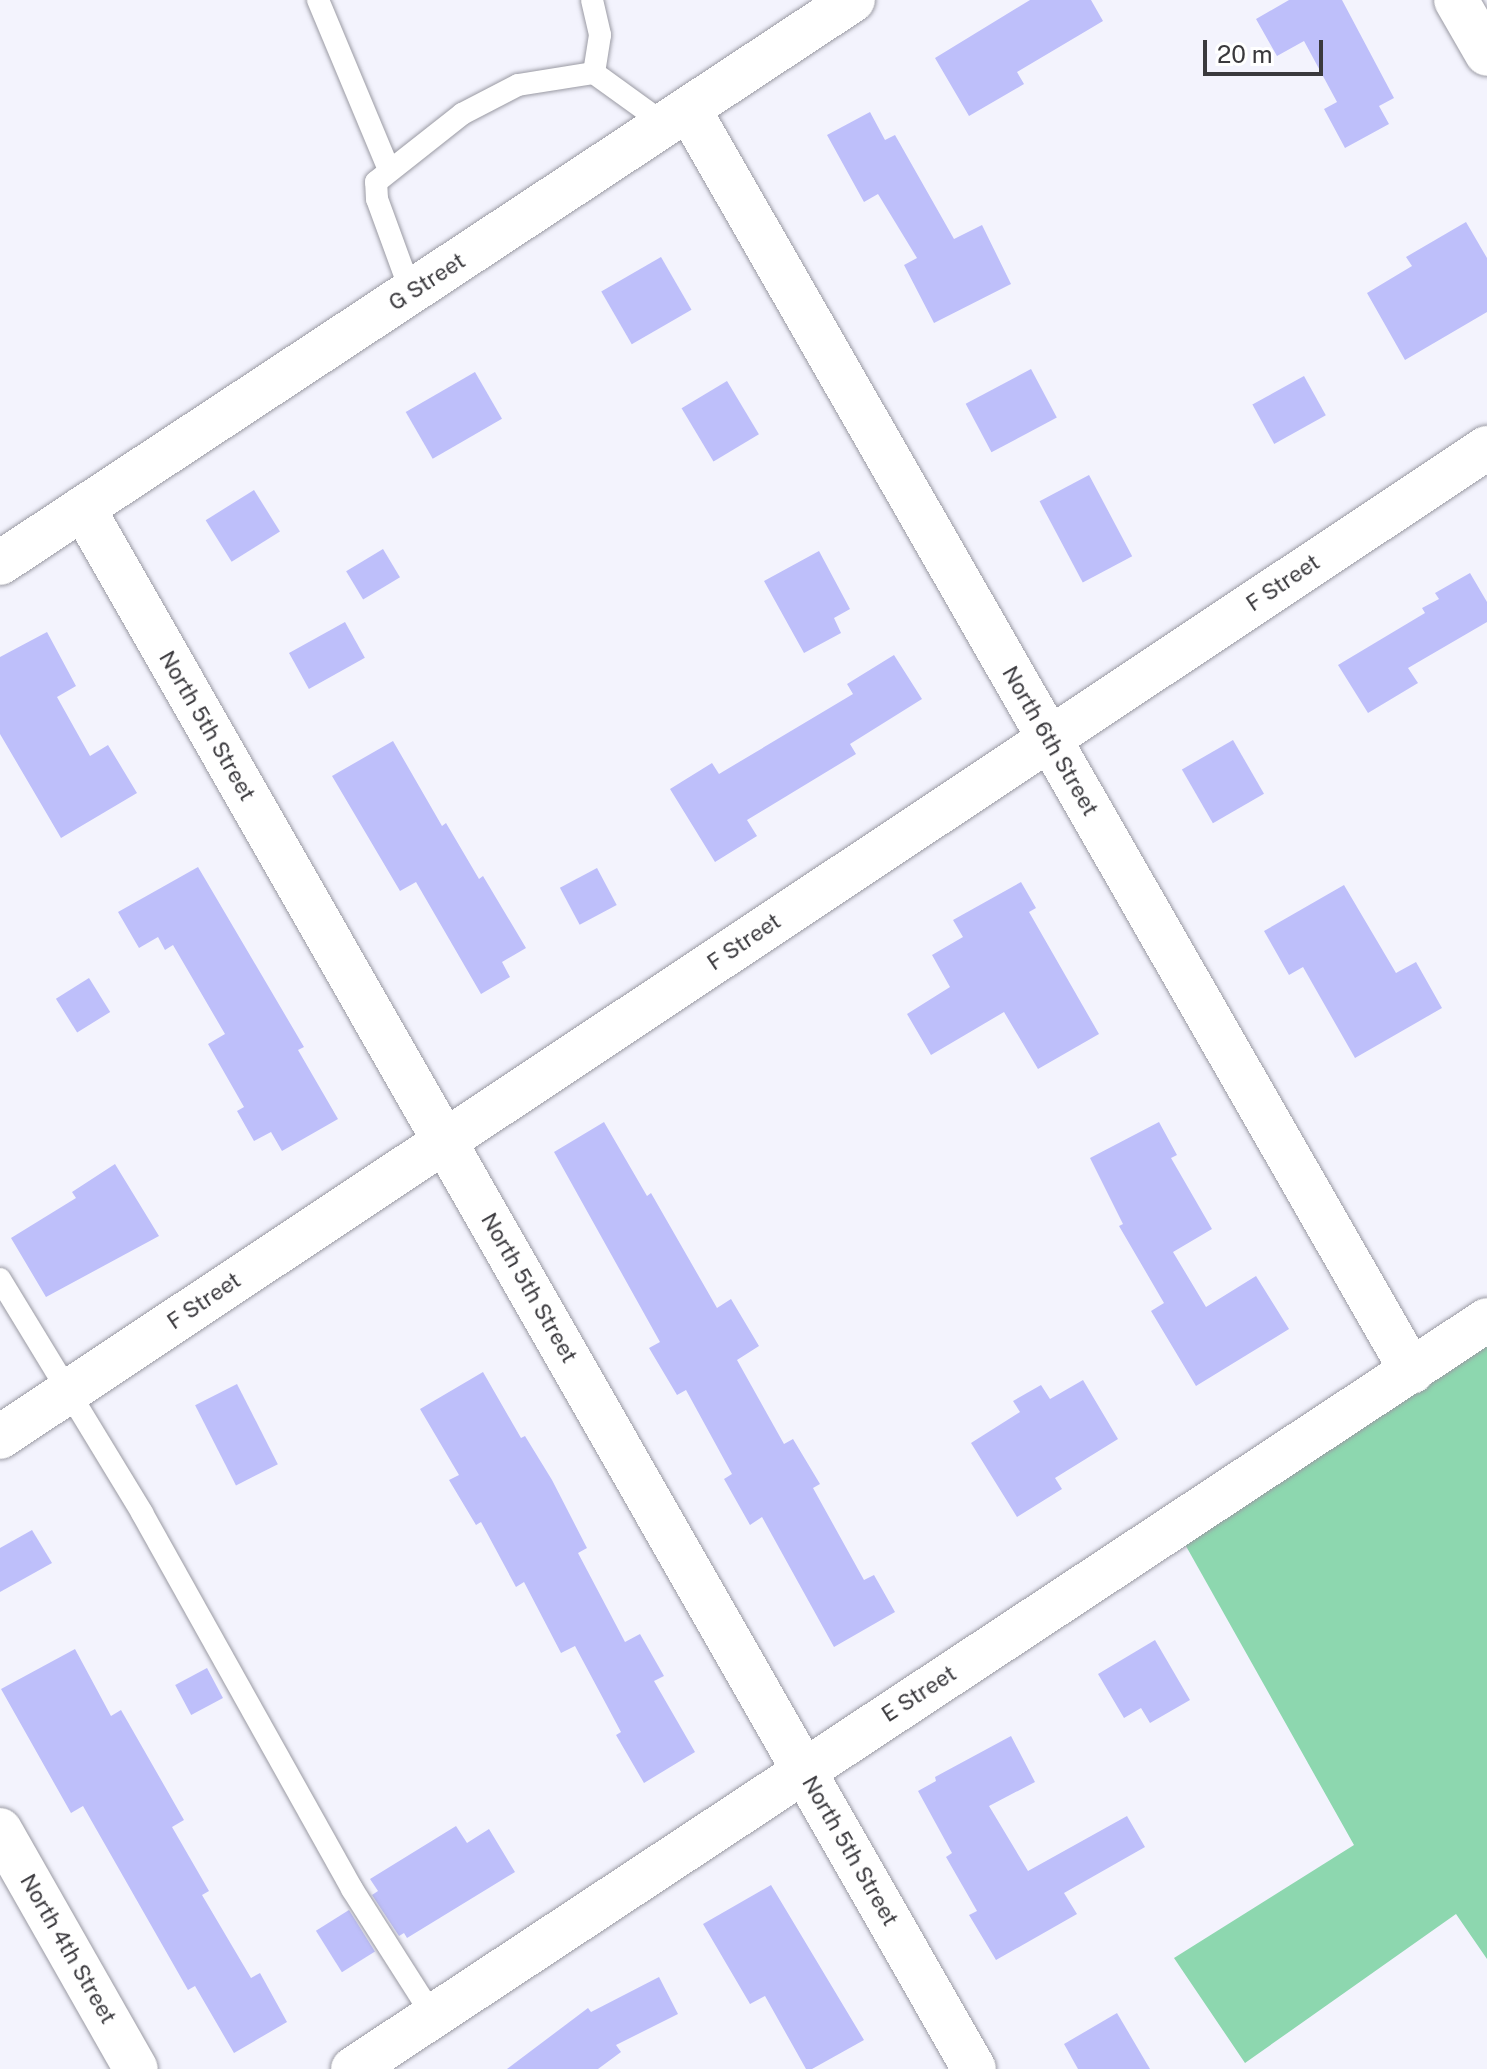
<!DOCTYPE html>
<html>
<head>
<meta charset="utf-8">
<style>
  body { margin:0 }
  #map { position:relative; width:1487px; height:2069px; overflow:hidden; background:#f3f3fd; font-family:"Public Sans",sans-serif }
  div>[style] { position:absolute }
  .green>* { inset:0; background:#8dd7af }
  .building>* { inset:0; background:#bebffa; transform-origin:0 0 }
  .roads { filter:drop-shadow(0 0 2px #9a9aa3) drop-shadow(0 0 2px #9a9aa3) }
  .service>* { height:22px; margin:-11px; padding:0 11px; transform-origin:11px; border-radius:11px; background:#fff }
  .minor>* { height:44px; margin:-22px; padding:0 22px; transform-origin:22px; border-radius:22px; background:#fff }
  span { translate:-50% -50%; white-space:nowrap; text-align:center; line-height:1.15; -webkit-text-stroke:6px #fff; paint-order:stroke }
  .street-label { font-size:22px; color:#3a393d }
  .scale { position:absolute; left:1203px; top:40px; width:120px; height:36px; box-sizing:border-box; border:4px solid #3a393d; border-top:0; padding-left:10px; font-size:24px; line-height:28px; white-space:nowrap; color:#3a393d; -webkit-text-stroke:6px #fff; paint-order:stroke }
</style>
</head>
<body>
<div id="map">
  <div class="green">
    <div style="clip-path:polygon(1487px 1332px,1487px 1959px,1456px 1914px,1245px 2063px,1174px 1958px,1354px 1845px,1182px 1539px)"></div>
  </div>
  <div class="building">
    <div style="clip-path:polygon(1030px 0,1091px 0,1103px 21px,1017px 72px,1024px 84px,969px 116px,935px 58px)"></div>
    <div style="clip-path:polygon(1289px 0,1342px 0,1394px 98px,1379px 106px,1389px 124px,1345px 148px,1324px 109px,1337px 102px,1304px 41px,1277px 56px,1256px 19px)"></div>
    <div style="clip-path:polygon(870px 112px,885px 140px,895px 135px,954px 239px,982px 225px,1011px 284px,934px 323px,904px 265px,917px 258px,878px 194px,864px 202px,827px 135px)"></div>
    <div style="clip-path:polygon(1466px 222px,1487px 258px,1487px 312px,1405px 360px,1367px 293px,1412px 266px,1406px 257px)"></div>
    <div style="left:661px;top:257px;width:61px;height:69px;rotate:60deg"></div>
    <div style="left:1031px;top:369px;width:55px;height:74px;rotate:62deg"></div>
    <div style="left:475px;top:372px;width:54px;height:80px;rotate:60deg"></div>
    <div style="left:1304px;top:376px;width:45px;height:59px;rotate:61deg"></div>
    <div style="left:727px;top:381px;width:62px;height:53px;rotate:59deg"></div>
    <div style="left:1089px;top:475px;width:92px;height:56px;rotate:62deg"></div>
    <div style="left:254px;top:490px;width:49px;height:57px;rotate:58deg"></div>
    <div style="left:383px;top:549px;width:33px;height:43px;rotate:59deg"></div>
    <div style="clip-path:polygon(819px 551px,850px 609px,834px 618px,841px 633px,804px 653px,764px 581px)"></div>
    <div style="clip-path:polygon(1470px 573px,1487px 602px,1487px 622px,1408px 668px,1418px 683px,1368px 713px,1338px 665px,1425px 613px,1422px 608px,1439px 599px,1435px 593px)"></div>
    <div style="left:345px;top:622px;width:41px;height:64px;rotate:61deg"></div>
    <div style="clip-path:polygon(47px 632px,76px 686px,57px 697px,90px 756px,108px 745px,137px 793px,61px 838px,0 734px,0 657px)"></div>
    <div style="clip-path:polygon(894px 655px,922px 699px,850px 744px,856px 754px,747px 820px,757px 836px,715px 862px,670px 789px,712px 763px,719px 774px,853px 694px,847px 684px)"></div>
    <div style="left:1233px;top:740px;width:62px;height:59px;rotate:60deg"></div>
    <div style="clip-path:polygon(393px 741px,442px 826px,446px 823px,479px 879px,483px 876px,526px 948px,502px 962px,510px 977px,481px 994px,416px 882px,400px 891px,332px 776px)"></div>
    <div style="clip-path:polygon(198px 867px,304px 1047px,298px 1050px,338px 1119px,282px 1151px,271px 1132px,254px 1141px,237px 1111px,244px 1107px,208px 1044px,225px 1034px,173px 945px,165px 950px,158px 937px,139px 948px,118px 912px)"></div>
    <div style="left:597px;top:868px;width:42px;height:42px;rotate:62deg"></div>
    <div style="clip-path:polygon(1021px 882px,1036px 908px,1029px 912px,1099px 1034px,1038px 1069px,1004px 1012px,931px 1055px,907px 1014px,950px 987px,932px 955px,963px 937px,953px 920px)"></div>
    <div style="clip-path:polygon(1344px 885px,1396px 973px,1416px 962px,1442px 1008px,1355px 1058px,1303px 967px,1289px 975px,1264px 931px)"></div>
    <div style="left:89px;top:978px;width:40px;height:39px;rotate:58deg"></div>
    <div style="clip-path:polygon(604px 1122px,647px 1196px,651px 1193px,717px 1308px,731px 1299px,759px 1346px,737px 1360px,784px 1444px,793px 1439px,820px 1484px,813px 1488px,864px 1580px,874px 1575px,895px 1612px,834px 1647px,762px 1517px,750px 1525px,724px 1479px,732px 1474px,686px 1390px,677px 1395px,649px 1348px,660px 1342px,554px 1152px)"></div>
    <div style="clip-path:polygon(1159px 1122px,1177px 1155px,1171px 1158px,1212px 1229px,1173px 1252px,1206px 1307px,1256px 1276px,1289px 1329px,1196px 1386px,1151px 1311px,1164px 1303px,1119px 1226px,1123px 1224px,1090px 1158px)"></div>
    <div style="clip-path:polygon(115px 1164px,159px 1236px,46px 1297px,11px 1238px,76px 1198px,72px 1192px)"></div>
    <div style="clip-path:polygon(483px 1372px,521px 1438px,525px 1436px,552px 1480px,587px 1548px,578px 1553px,625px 1642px,640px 1634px,664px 1676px,654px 1681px,695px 1752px,644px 1783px,616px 1735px,621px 1732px,575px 1646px,561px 1653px,524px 1582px,516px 1587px,481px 1522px,476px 1525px,449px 1480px,459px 1475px,420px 1409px)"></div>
    <div style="clip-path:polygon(1083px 1380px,1118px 1439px,1055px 1478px,1062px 1489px,1017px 1517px,971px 1443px,1020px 1412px,1013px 1401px,1041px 1385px,1050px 1399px)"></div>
    <div style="left:237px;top:1384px;width:90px;height:47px;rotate:63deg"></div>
    <div style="clip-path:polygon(32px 1530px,52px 1563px,0 1592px,0 1548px)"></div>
    <div style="clip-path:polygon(1155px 1640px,1190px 1700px,1150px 1723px,1141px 1708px,1124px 1718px,1098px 1674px)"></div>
    <div style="clip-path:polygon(75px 1649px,111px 1716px,121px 1710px,184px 1820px,172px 1827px,209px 1891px,202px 1895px,251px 1978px,260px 1973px,287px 2022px,234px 2053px,195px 1986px,188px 1990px,83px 1806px,71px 1813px,1px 1689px)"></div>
    <div style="left:207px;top:1668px;width:34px;height:36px;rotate:62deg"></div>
    <div style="clip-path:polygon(1011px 1736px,1035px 1782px,989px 1806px,1028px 1871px,1127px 1816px,1145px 1847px,1064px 1893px,1077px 1914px,996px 1960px,969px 1915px,977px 1911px,946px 1857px,952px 1853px,918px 1791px,936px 1781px,935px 1777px)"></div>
    <div style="clip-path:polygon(456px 1826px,467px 1843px,489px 1829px,515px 1872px,407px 1938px,404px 1933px,399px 1936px,372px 1895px,378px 1891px,370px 1879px)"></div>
    <div style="clip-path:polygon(771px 1885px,864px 2040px,812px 2069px,806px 2069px,765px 1996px,750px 2004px,703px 1924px)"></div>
    <div style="left:349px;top:1910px;width:49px;height:39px;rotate:58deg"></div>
    <div style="clip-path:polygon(659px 1977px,678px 2014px,616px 2045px,621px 2052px,598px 2069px,507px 2069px,588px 2008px,591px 2012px)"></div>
    <div style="clip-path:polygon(1117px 2013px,1150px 2069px,1078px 2069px,1064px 2044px)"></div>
  </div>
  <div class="roads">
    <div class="service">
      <div style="left:318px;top:0;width:184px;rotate:67.3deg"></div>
      <div style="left:592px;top:0;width:36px;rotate:77deg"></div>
      <div style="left:600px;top:35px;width:38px;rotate:99deg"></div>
      <div style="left:411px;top:292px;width:99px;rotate:-110.1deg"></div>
      <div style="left:377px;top:199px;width:17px;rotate:-93deg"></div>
      <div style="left:376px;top:182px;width:110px;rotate:-38.3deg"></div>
      <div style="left:462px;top:114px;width:63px;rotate:-27.4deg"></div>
      <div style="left:518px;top:85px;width:77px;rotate:-9deg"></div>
      <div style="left:594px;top:73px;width:89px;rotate:35.8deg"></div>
      <div style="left:0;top:1279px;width:274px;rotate:58.7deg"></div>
      <div style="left:142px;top:1513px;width:431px;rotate:60.8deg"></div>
      <div style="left:352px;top:1889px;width:151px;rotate:57.5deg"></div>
    </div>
    <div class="minor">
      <div style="left:1456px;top:0;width:62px;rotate:60.1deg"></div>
      <div style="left:689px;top:110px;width:1454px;rotate:60.19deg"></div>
      <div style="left:83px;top:508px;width:1797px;rotate:60.28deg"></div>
      <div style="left:0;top:563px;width:1022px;rotate:-33.43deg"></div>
      <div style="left:0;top:1437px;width:1786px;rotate:-33.63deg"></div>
      <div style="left:0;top:1830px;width:275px;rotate:60.4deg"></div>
      <div style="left:353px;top:2069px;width:1359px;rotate:-33.44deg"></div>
    </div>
  </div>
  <div class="street-label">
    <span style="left:427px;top:282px;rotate:-33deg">G Street</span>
    <span style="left:1283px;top:583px;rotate:-34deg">F Street</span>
    <span style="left:207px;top:726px;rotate:60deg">North 5th Street</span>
    <span style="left:1050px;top:741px;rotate:60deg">North 6th Street</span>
    <span style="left:744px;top:942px;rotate:-34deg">F Street</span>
    <span style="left:529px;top:1288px;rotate:60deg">North 5th Street</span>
    <span style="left:204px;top:1301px;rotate:-34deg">F Street</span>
    <span style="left:919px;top:1694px;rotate:-33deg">E Street</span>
    <span style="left:850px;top:1851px;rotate:60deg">North 5th Street</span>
    <span style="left:68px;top:1949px;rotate:60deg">North 4th Street</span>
  </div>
  <div class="scale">20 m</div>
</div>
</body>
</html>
